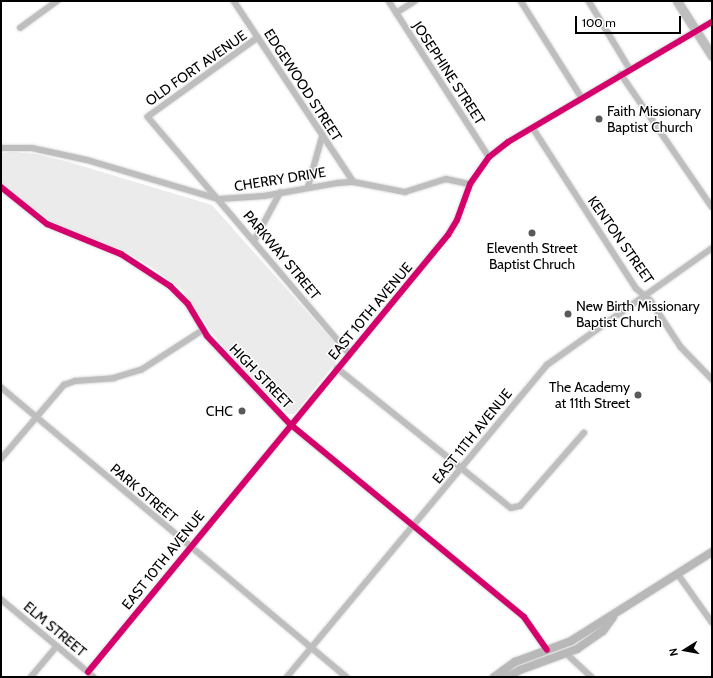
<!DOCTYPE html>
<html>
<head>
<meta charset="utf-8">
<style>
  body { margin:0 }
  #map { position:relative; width:713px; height:678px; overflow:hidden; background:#fff; font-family:Cabin,sans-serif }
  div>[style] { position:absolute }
  .green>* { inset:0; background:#ebebeb }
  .roads { filter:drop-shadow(0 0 1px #dbdbdb) drop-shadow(0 0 1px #dbdbdb) }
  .street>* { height:5.5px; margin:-2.75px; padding:0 2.75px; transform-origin:2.75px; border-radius:2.75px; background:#bebebe }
  .secondary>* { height:8px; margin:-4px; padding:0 4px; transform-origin:4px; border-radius:4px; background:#b8b8b8 }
  .primary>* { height:9px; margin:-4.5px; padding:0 4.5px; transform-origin:4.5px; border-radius:4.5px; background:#bebebe }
  .cycleway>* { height:6px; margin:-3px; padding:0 3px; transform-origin:3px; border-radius:3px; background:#d6006c }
  .dots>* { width:11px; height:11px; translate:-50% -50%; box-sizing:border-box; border:2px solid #fff; border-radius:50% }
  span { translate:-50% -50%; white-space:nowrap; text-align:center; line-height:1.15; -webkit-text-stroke:3px #fff; paint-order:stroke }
  .street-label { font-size:14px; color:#000 }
  .poi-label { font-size:14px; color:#000 }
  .left { translate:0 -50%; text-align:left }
  .right { translate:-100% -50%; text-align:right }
  .frame { position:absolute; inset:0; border:2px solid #000; pointer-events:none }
  .north { position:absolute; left:665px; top:630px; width:40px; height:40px; -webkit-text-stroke:3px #fff; paint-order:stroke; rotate:259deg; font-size:11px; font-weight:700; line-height:16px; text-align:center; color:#000 }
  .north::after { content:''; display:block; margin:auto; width:14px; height:18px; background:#000; clip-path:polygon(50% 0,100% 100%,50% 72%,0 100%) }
  .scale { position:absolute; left:575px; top:16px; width:106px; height:18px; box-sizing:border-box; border:2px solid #000; border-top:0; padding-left:5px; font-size:12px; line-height:14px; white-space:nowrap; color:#000; -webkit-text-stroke:3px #fff; paint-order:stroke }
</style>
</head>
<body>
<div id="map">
  <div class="green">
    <div style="clip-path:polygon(14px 152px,36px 154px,69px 162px,212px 205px,340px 349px,340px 357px,294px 414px,288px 414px,244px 371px,212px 333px,182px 290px,154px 269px,122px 250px,56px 225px,28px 206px,1px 182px,1px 153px)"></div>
  </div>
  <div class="roads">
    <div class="street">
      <div style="left:234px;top:1px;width:217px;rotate:56.5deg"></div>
      <div style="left:389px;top:1px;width:185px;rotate:57.3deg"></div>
      <div style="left:521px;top:1px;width:115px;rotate:57.8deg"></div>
      <div style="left:589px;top:1px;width:79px;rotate:58.9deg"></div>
      <div style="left:396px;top:13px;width:22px;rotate:-32deg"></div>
      <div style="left:20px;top:28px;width:46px;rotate:-36.1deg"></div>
      <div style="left:258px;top:38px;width:135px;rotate:144.3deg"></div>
      <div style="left:148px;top:117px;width:310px;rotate:49.6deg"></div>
      <div style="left:621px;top:74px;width:161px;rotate:55.6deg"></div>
      <div style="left:533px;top:128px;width:190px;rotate:57.2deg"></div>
      <div style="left:636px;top:288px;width:20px;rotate:41deg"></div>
      <div style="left:651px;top:301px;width:55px;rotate:56.9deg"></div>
      <div style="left:681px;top:347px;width:45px;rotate:45.9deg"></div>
      <div style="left:1px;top:148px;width:31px"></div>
      <div style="left:32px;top:148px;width:56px;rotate:12.3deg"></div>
      <div style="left:87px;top:160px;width:138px;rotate:16.5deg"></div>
      <div style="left:219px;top:199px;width:45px;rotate:-3.8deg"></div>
      <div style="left:264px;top:196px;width:75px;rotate:-10deg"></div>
      <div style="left:338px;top:183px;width:16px;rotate:-4deg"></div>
      <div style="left:354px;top:182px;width:52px;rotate:11.1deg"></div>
      <div style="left:405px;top:192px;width:43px;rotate:-17.6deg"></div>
      <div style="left:446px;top:179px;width:25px;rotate:12deg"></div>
      <div style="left:1px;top:187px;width:59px;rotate:38.8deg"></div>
      <div style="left:47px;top:224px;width:80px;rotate:22.1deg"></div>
      <div style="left:121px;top:254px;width:59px;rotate:33.1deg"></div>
      <div style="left:170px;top:286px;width:25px;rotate:45deg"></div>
      <div style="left:188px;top:304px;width:37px;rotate:59deg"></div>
      <div style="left:207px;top:336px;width:121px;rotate:46.7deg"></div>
      <div style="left:290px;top:424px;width:303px;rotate:39.5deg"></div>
      <div style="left:524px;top:617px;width:40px;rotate:55.1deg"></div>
      <div style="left:308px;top:187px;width:52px;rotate:-74.4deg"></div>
      <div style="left:254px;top:241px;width:55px;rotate:-61.6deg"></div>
      <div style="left:337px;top:368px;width:223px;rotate:38.8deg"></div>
      <div style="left:511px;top:508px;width:9px;rotate:-13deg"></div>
      <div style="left:520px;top:506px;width:97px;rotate:-48.8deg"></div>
      <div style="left:1px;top:387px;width:451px;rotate:40deg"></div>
      <div style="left:1px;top:459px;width:97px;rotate:-49.6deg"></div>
      <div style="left:64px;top:385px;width:12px;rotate:-20deg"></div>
      <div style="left:75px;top:381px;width:39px;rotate:-4deg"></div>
      <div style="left:114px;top:378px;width:28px;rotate:-17deg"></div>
      <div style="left:141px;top:370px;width:74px;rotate:-32.8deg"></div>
      <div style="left:678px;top:574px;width:59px;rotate:54.7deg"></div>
      <div style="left:1px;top:599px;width:121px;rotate:40deg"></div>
      <div style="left:566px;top:653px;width:35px;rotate:43deg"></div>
      <div style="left:88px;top:672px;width:566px;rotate:-50.52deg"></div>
      <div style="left:448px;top:235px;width:17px;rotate:-59deg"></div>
      <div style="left:457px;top:220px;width:38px;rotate:-70deg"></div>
      <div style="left:470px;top:184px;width:33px;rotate:-55deg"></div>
      <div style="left:489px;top:157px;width:24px;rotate:-38deg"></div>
      <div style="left:508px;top:142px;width:237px;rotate:-30.5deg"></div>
      <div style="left:31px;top:677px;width:40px;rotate:-50deg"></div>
      <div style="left:287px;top:677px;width:406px;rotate:-50.2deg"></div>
      <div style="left:547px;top:365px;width:202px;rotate:-35.3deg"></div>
    </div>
    <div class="secondary">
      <div style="left:494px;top:677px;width:26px;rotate:-36deg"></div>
      <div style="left:515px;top:662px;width:60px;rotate:-20.6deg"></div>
      <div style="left:571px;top:641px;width:167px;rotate:-32.3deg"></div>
      <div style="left:507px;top:677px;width:15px;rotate:-28deg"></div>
      <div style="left:520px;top:670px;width:61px;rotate:-20.2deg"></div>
      <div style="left:577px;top:649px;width:32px;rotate:-35deg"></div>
      <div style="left:603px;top:631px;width:17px;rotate:-54deg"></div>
    </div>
    <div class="primary">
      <div style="left:677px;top:1px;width:65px;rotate:57.5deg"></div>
    </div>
  </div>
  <div class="cycleway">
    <div style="left:1px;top:187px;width:59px;rotate:38.8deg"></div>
    <div style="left:47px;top:224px;width:80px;rotate:22.1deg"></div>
    <div style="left:121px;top:254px;width:59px;rotate:33.1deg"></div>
    <div style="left:170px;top:286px;width:25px;rotate:45deg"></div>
    <div style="left:188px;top:304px;width:37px;rotate:59deg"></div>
    <div style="left:207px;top:336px;width:121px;rotate:46.7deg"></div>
    <div style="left:290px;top:424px;width:303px;rotate:39.5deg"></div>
    <div style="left:524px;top:617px;width:40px;rotate:55.1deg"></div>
    <div style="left:88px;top:672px;width:566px;rotate:-50.52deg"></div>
    <div style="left:448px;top:235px;width:17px;rotate:-59deg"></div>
    <div style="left:457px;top:220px;width:38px;rotate:-70deg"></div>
    <div style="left:470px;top:184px;width:33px;rotate:-55deg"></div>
    <div style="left:489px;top:157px;width:24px;rotate:-38deg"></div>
    <div style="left:508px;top:142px;width:237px;rotate:-30.5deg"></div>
  </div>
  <div class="dots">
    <div style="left:599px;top:119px;background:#595959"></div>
    <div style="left:532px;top:233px;background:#595959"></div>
    <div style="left:568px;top:314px;background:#595959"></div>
    <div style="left:638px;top:395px;background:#595959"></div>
    <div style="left:242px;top:411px;background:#595959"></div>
  </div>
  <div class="street-label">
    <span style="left:196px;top:68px;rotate:-35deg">OLD FORT AVENUE</span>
    <span style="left:449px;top:73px;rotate:57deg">JOSEPHINE STREET</span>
    <span style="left:303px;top:85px;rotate:57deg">EDGEWOOD STREET</span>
    <span style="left:280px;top:179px;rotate:-9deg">CHERRY DRIVE</span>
    <span style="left:621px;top:240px;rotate:55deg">KENTON STREET</span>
    <span style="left:282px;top:255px;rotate:50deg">PARKWAY STREET</span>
    <span style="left:370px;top:311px;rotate:-50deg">EAST 10TH AVENUE</span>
    <span style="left:261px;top:376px;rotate:46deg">HIGH STREET</span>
    <span style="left:472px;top:436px;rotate:-51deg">EAST 11TH AVENUE</span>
    <span style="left:144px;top:493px;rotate:40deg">PARK STREET</span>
    <span style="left:163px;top:560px;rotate:-51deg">EAST 10TH AVENUE</span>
    <span style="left:55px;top:629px;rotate:40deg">ELM STREET</span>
  </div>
  <div class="poi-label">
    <span class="left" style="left:607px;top:119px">Faith Missionary<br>Baptist Church</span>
    <span style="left:532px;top:256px">Eleventh Street<br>Baptist Chruch</span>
    <span class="left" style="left:576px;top:314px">New Birth Missionary<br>Baptist Church</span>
    <span class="right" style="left:630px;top:395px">The Academy<br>at 11th Street</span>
    <span class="right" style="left:233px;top:411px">CHC</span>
  </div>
  <div class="frame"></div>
  <div class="north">N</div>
  <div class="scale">100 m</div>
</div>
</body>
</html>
